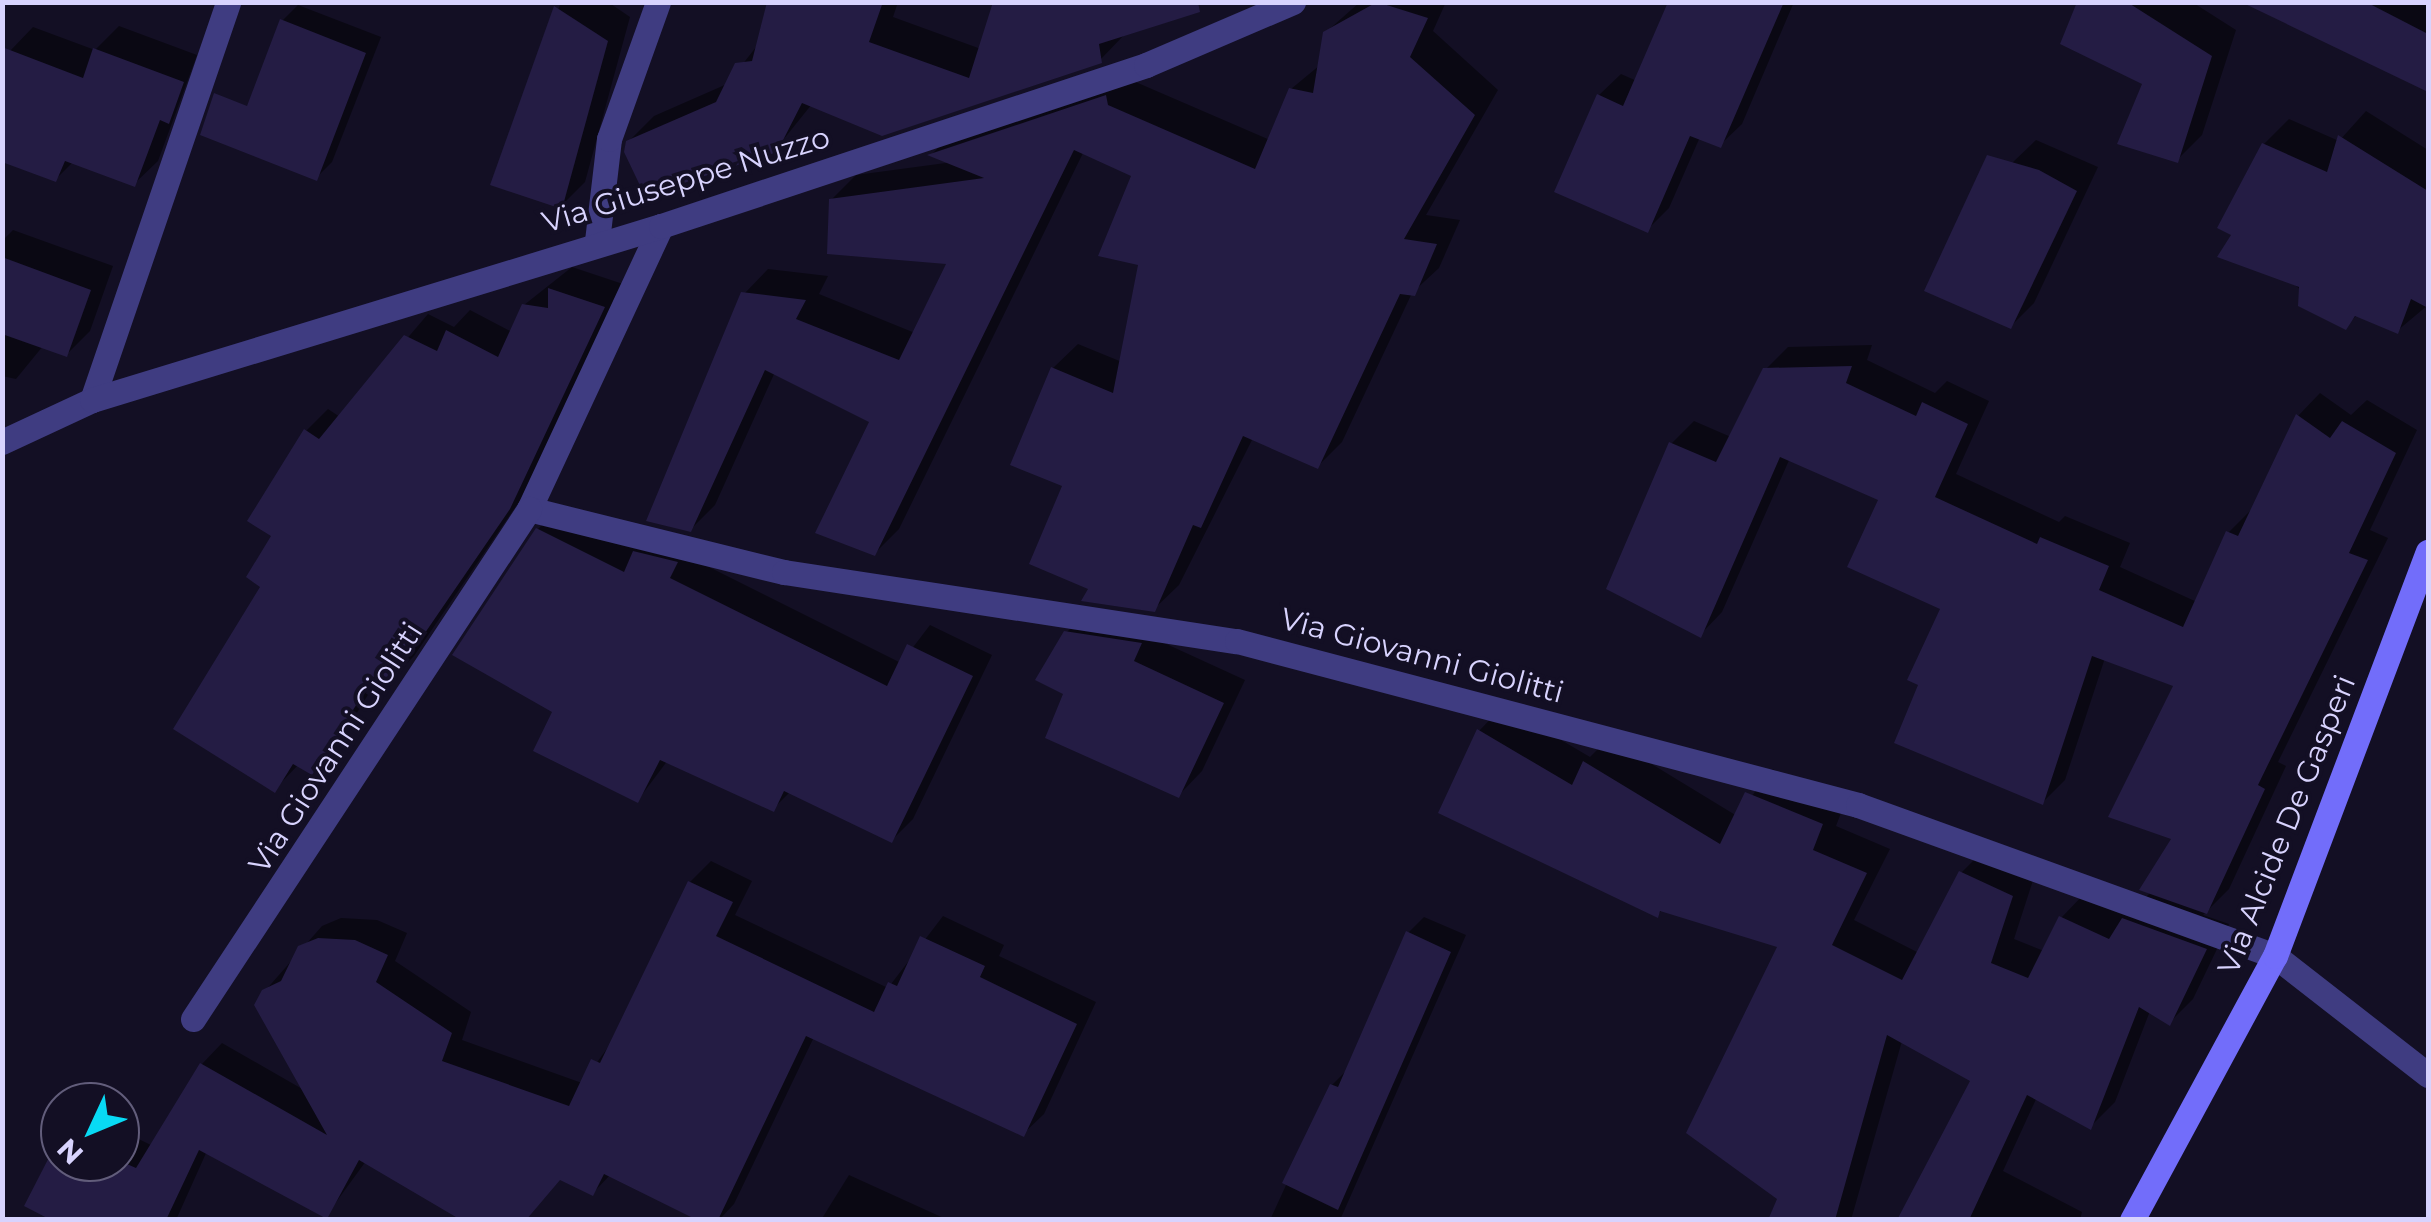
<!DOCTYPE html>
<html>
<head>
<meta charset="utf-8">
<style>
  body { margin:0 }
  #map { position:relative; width:2431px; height:1222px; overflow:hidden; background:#130f24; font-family:Montserrat,sans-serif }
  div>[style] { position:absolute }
  .shadow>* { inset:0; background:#0007 }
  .building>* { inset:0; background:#241c44 }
  .minor>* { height:25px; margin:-12.5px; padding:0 12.5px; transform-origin:12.5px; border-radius:12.5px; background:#3f3c81 }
  .secondary>* { height:25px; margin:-12.5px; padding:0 12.5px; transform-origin:12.5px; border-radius:12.5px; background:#726dfa }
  span { translate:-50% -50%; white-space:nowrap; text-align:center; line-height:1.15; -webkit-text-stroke:8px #130f24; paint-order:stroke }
  .street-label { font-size:30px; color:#d8d3fe }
  .frame { position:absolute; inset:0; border:5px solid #d8d3fe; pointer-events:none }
  .north { position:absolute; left:40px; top:1082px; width:100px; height:100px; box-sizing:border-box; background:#130f24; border:2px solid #625d7b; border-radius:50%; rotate:226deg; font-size:28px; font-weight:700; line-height:40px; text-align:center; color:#d8d3fe }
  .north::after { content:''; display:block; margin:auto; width:35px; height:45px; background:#08daf4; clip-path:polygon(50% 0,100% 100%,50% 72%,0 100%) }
</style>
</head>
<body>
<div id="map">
  <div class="shadow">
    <div style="clip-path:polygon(561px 2px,608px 2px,630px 17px,585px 182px,561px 206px,494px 184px)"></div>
    <div style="clip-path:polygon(770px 2px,898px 2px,893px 17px,981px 49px,996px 2px,1208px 2px,1126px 33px,1100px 60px,812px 104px,775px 150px,628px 142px,654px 116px,727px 84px,760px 42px)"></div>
    <div style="clip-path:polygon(1360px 2px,1446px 2px,1433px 31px,1498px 90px,1426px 215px,1460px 220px,1439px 268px,1412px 293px,1342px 442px,1318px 466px,1253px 438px,1179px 585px,1154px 609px,1091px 588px,1065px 485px,1053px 368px,1078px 344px,1122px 362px,1141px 263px,1135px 174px,1084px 151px,899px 529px,875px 553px,872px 421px,775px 372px,715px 505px,690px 530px,744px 294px,768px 269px,828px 276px,819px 294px,915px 333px,950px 262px,831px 200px,856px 175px,953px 162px,932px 154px,955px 131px,1131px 80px,1270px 140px,1291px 89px,1320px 65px,1325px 33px)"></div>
    <div style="clip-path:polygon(1671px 2px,1794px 2px,1742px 124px,1720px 145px,1700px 137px,1669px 208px,1647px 230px,1599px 95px,1621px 74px,1637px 81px)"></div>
    <div style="clip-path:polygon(2080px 2px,2192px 2px,2236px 30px,2202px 135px,2177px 160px,2145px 83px)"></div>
    <div style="clip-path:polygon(2247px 2px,2428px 2px,2428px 89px)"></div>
    <div style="clip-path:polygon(298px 5px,381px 37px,332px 162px,316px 178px,282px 21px)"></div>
    <div style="clip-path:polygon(119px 26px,197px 55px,158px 161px,134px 184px,73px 162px,56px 179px,10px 51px,33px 27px,95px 50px)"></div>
    <div style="clip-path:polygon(2366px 111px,2428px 150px,2428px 305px,2397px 331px,2358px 314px,2345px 327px,2234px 234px,2264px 144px,2289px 119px,2339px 141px)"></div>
    <div style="clip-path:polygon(2036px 140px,2098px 167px,2034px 303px,2011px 326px,2012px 163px)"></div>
    <div style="clip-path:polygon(13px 230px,113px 266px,90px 331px,67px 354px,43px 346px,16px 379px,2px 376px,2px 241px)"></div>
    <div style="clip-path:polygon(572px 267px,626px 285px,531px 484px,414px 656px,392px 678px,382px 672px,334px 750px,312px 772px,299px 764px,274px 790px,264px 586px,306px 431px,328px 409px,340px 417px,428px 314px,454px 327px,470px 310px,512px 332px,524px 305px)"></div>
    <div style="clip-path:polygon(1872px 345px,1867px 360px,1935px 393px,1947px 381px,1989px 401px,1956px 474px,2059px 522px,2065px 516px,2130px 543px,2120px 567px,2197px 602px,2228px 533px,2251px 510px,2298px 416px,2320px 393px,2351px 415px,2367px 400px,2417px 430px,2370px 530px,2388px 538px,2278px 762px,2286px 766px,2229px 889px,2203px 915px,2229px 924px,2193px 999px,2169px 1023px,2150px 1011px,2115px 1102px,2091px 1126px,2037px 1097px,2003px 1171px,2082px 1212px,2080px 1220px,1900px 1220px,1973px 1080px,1902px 1041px,1851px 1220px,1771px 1220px,1780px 1198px,1780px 945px,1662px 910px,1657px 915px,1479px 731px,1503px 706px,1590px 757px,1609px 738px,1737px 816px,1772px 769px,1846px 800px,1836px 826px,1890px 849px,1854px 920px,1919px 953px,1961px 873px,1986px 848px,2036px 871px,2014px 939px,2044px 951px,2061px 918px,2085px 893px,2130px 913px,2152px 891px,2175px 837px,2176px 685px,2105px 658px,2065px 780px,2043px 802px,1922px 684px,1943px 607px,1881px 498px,1790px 458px,1722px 612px,1700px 635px,1671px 444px,1694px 421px,1731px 437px,1765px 370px,1788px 347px)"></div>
    <div style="clip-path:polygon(559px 508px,639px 549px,656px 532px,689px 557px,901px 663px,930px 625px,992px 655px,913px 819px,892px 840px,791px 791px,773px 809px,668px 760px,638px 800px,555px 711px,538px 529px)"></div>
    <div style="clip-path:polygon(1090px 609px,1245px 680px,1202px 771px,1179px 795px,1066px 633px)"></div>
    <div style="clip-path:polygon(711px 861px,752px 881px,735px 915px,888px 988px,943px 916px,1004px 945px,999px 956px,1096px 1002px,1044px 1114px,1023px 1134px,814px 1037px,734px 1204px,719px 1220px,703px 1220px,611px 1174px,593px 1193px,561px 1178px,366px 1161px,326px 1216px,207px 1151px,176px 1220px,57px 1220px,60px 1141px,60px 1162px,120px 1162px,120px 1130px,153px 1146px,202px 1064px,222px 1043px,304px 1090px,264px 992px,322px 926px,341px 918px,377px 920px,407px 933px,395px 961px,471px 1012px,462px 1040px,582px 1083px,614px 1039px,690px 882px)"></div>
    <div style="clip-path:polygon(1424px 917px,1466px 935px,1340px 1220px,1270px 1220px,1332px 1085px,1349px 1068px,1408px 933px)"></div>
    <div style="clip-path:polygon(849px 1175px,948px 1220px,821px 1220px)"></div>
  </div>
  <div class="building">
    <div style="clip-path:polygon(767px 2px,883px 2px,869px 42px,969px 78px,993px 2px,1198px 2px,1200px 12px,1099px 44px,1102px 63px,882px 136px,802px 103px,777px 152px,645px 196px,624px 152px,626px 141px,716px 102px,735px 63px,752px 61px)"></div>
    <div style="clip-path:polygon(1377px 2px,1428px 18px,1410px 57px,1475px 115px,1404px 239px,1437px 244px,1415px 296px,1400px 294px,1318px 469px,1243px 436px,1201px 528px,1193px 525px,1155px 612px,1081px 601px,1088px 589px,1029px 564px,1062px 486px,1010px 465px,1051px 367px,1113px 393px,1138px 265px,1098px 256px,1131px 176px,1074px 150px,875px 556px,815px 533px,869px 422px,765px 370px,691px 532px,646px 521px,741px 292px,806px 300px,796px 319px,899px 360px,946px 264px,827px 254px,829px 199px,984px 178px,927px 155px,1106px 95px,1108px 105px,1255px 169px,1289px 88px,1313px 93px,1323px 32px)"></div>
    <div style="clip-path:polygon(1668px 2px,1784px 2px,1721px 148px,1690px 136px,1648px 233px,1554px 192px,1597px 94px,1623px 106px)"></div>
    <div style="clip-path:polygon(2077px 2px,2127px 2px,2212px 56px,2178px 163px,2117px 144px,2142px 84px,2060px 44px)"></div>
    <div style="clip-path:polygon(2241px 2px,2366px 2px,2428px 34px,2428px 92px)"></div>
    <div style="clip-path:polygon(554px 6px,608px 41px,562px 209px,490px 185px)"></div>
    <div style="clip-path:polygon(280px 19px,366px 53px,317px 181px,200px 135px,214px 93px,247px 106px)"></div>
    <div style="clip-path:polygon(2px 47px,83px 78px,93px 48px,184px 82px,169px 124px,160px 120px,135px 187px,65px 161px,56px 182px,2px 162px)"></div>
    <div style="clip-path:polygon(2338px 135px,2428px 191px,2428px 308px,2411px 299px,2398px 334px,2355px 316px,2346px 330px,2298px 306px,2299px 287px,2217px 257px,2231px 235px,2217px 228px,2262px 143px,2327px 172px)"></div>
    <div style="clip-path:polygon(1987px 155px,2039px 170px,2077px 191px,2011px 329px,1924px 291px)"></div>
    <div style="clip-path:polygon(2px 257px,91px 290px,67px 357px,2px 334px)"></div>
    <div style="clip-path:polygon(548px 288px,605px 307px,510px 509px,392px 681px,377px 672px,312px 775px,293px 764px,275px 793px,173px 729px,260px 587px,246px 577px,271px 536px,247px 521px,304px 429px,319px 439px,404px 335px,437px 351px,446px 330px,498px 357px,522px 304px,548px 308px)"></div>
    <div style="clip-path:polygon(1852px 366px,1846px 383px,1916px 416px,1922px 402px,1968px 424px,1935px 497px,2037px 544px,2040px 537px,2109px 566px,2099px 590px,2183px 627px,2226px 531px,2238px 536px,2296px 414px,2330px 438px,2342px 421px,2396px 453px,2349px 553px,2368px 560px,2258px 785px,2265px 789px,2207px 914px,2139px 890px,2171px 839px,2108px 817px,2173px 686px,2092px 656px,2043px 805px,1894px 743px,1918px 685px,1907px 680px,1940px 609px,1847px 567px,1878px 500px,1780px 457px,1701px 638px,1606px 589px,1669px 442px,1716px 462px,1763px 368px)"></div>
    <div style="clip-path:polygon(536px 528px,624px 572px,633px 551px,678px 562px,670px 578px,887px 686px,907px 644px,973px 676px,892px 843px,784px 791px,774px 812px,660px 760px,638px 803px,533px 751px,552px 712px,452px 655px)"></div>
    <div style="clip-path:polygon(1064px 631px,1142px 643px,1134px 661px,1224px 703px,1179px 798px,1045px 738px,1063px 694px,1035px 680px)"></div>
    <div style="clip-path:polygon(1477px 729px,1572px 785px,1583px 761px,1720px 844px,1745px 792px,1823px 824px,1813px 850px,1867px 873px,1832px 945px,1902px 980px,1959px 871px,2013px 896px,1991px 963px,2028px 978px,2059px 916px,2109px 939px,2122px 918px,2207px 949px,2170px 1026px,2139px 1007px,2091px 1130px,2027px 1095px,1969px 1220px,1897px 1220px,1970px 1081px,1887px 1035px,1835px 1220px,1768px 1220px,1777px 1199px,1686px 1133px,1777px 947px,1660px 911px,1658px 918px,1438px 813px)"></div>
    <div style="clip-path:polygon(688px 881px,733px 902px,716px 936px,874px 1012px,888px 982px,897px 986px,920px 936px,985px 966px,980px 977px,1077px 1024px,1024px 1137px,806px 1036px,718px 1220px,697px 1220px,604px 1174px,593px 1196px,560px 1180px,526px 1220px,461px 1220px,359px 1160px,327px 1219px,199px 1150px,166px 1220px,51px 1220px,24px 1206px,60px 1136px,60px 1162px,120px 1161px,136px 1168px,200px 1063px,327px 1135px,254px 1005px,262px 990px,281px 981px,298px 946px,318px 938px,355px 940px,388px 955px,376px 982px,452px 1033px,442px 1061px,569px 1106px,591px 1059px,600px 1063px)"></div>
    <div style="clip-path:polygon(1406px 931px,1451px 952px,1338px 1210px,1282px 1183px,1330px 1084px,1338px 1087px)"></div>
  </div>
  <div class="minor">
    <div style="left:661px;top:226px;width:312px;rotate:115deg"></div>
    <div style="left:529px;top:509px;width:263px;rotate:13.9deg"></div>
    <div style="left:784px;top:572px;width:458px;rotate:8.7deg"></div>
    <div style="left:1237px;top:641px;width:642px;rotate:14.79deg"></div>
    <div style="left:1858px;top:805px;width:443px;rotate:19.9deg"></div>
    <div style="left:2275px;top:956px;width:194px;rotate:37.9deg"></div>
    <div style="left:597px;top:241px;width:103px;rotate:-83.3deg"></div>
    <div style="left:609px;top:139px;width:145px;rotate:-70.3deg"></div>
    <div style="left:92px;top:400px;width:421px;rotate:-71.1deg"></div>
    <div style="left:2px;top:442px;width:99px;rotate:-25deg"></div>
    <div style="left:92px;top:400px;width:595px;rotate:-17deg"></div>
    <div style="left:661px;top:226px;width:511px;rotate:-18.36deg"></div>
    <div style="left:1146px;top:65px;width:160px;rotate:-23.2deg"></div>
    <div style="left:193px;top:1019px;width:611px;rotate:-56.62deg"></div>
  </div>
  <div class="secondary">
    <div style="left:2132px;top:1220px;width:300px;rotate:-61.6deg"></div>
    <div style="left:2275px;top:956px;width:432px;rotate:-69.3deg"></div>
  </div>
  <div class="street-label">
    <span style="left:686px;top:180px;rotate:-17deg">Via Giuseppe Nuzzo</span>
    <span style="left:1422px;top:656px;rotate:15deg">Via Giovanni Giolitti</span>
    <span style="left:336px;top:748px;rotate:-57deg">Via Giovanni Giolitti</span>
    <span style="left:2287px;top:825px;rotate:-68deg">Via Alcide De Gasperi</span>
  </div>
  <div class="frame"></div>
  <div class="north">N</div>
</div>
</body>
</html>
